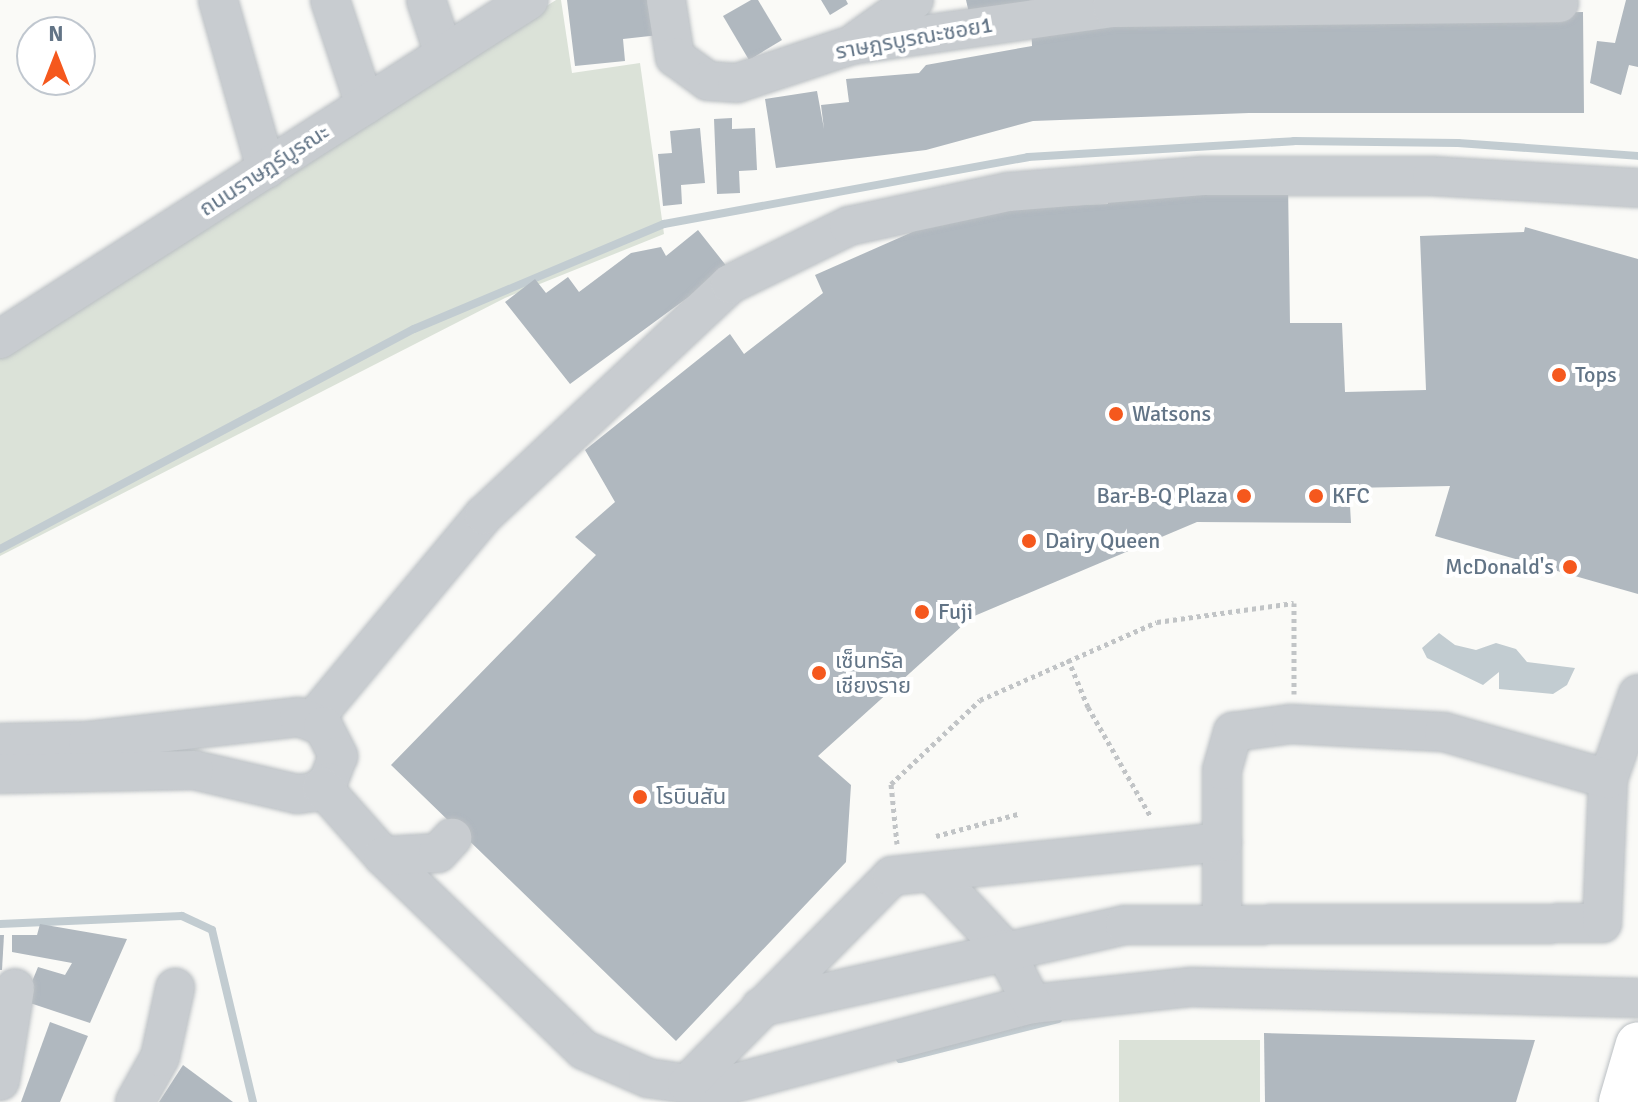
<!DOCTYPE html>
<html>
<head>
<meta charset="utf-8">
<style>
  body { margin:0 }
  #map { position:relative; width:1638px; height:1102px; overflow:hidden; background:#fafaf7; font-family:Signika,"Noto Sans Thai",sans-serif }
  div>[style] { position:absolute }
  .green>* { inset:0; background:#dbe2d8; transform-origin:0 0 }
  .water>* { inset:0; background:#c2ccd1 }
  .stream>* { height:8px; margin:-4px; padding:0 4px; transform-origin:4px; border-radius:4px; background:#c2ccd1 }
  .building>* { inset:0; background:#b0b8bf }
  .path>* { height:5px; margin-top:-2.5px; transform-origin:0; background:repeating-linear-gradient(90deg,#c1c4c6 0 4px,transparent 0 8px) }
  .roads { filter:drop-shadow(0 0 2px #babfc3) drop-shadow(0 0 2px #babfc3) }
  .minor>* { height:38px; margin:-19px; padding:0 19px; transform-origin:19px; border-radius:19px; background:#c8ccd0 }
  .major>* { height:44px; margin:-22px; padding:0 22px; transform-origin:22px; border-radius:22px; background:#fff }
  .dots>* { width:22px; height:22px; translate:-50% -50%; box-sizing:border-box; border:4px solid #fff; border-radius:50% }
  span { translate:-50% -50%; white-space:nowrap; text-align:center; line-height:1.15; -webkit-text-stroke:8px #fff; paint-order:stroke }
  .street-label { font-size:22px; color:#627486 }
  .poi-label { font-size:22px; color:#627486 }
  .left { translate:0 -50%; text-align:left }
  .right { translate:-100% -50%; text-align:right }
  .north { position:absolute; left:16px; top:16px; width:80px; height:80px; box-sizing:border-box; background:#fff; border:2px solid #c0c7cf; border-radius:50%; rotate:0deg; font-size:22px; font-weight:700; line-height:32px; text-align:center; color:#627486 }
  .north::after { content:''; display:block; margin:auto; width:28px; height:36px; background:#f5581d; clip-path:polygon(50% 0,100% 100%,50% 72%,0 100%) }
</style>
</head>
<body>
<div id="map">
  <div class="green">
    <div style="clip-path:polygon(556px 0,561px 0,572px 73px,640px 63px,664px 234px,505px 298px,0 556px,0 354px)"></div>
    <div style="left:1260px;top:1040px;width:62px;height:141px;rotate:90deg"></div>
  </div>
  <div class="water">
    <div style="clip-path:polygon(1439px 633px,1455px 645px,1476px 650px,1496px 643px,1516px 649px,1527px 662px,1575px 668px,1567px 685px,1553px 694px,1499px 689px,1499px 672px,1483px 685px,1427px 658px,1422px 648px)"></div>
  </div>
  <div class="stream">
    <div style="left:0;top:549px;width:469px;rotate:-28deg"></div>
    <div style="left:414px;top:329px;width:271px;rotate:-22.8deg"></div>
    <div style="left:664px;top:224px;width:370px;rotate:-10.4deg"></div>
    <div style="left:1028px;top:157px;width:266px;rotate:-3.4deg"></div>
    <div style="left:1294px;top:141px;width:164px;rotate:0.7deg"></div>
    <div style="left:1458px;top:143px;width:180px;rotate:4.1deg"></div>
    <div style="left:0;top:924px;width:182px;rotate:-2.5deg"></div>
    <div style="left:182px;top:916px;width:33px;rotate:25deg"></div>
    <div style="left:212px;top:930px;width:177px;rotate:76.6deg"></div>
    <div style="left:900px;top:1059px;width:163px;rotate:-14.2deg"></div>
  </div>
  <div class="building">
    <div style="clip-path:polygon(567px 0,655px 0,659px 35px,623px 39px,625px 61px,575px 66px)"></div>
    <div style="clip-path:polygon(751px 0,758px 0,782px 40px,749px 60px,723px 16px)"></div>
    <div style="clip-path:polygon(821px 0,846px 0,848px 4px,830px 15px)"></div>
    <div style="clip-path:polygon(966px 0,1034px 0,969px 13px)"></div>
    <div style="clip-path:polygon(1626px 0,1638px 0,1638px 67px,1629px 65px,1621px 95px,1590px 83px,1597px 41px,1615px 43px)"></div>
    <div style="clip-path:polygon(1583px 12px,1584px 113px,1249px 113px,1033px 121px,926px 150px,776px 168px,765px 99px,817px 91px,824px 129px,821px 105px,849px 102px,846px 79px,919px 73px,926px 65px,1032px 46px,1031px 23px)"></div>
    <div style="clip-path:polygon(732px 118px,732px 129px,755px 128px,757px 170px,739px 171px,740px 193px,717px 194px,714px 119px)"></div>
    <div style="clip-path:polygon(700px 128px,705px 183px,681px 185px,682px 204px,663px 206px,658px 154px,672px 153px,670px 131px)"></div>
    <div style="clip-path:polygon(1288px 182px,1290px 323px,1342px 323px,1345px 392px,1426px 390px,1420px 236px,1524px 232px,1525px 227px,1638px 259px,1638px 594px,1435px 536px,1450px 486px,1349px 488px,1351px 523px,1197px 522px,972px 617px,818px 756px,851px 785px,846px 862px,676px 1041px,391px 765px,596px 555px,575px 537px,615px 502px,585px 450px,730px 334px,744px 354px,823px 293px,815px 275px,960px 211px,1108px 204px,1108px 191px)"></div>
    <div style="clip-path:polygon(698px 230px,728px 268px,570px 384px,505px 302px,535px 279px,546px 293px,568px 277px,579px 292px,631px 253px,661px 247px,666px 256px)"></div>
    <div style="clip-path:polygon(40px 924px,127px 939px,90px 1023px,24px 1001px,38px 967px,65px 975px,72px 963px,12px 952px,12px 935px,37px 935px)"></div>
    <div style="clip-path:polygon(0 935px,4px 935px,2px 970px,0 970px)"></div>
    <div style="clip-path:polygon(50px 1022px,88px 1036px,60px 1102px,21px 1102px)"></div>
    <div style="clip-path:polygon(1264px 1033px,1535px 1040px,1516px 1102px,1265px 1102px)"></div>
    <div style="clip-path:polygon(183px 1065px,233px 1102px,159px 1102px)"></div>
  </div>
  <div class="path">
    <div style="left:1068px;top:659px;width:52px;rotate:67.4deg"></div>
    <div style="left:1088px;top:707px;width:127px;rotate:60.2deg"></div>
    <div style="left:936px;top:836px;width:85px;rotate:-15deg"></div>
    <div style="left:897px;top:844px;width:60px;rotate:-95.7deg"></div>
    <div style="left:891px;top:784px;width:122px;rotate:-43.3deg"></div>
    <div style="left:980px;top:700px;width:193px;rotate:-23.8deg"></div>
    <div style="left:1157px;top:622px;width:138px;rotate:-7.9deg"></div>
    <div style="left:1294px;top:603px;width:91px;rotate:90deg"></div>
  </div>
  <div class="roads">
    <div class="minor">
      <div style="left:218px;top:0;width:176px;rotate:74.1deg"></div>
      <div style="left:330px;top:0;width:111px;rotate:71.6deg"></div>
      <div style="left:426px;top:0;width:57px;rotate:71.6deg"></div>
      <div style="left:666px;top:0;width:58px;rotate:81deg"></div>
      <div style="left:675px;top:57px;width:41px;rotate:36deg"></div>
      <div style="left:708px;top:81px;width:29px;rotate:4deg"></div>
      <div style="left:737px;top:83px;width:121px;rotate:-18.3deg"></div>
      <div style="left:852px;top:45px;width:263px;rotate:-8.1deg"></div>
      <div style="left:1112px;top:8px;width:447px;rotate:-0.6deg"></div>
      <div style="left:857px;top:41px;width:70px;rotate:-35.7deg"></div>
      <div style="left:0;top:339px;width:628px;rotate:-32.65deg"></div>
      <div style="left:313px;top:720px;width:267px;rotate:-50.2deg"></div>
      <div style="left:484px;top:515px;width:337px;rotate:-43.2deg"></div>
      <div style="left:730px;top:284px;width:132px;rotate:-26deg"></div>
      <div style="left:849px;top:226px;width:163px;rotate:-12.1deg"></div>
      <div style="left:1008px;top:192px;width:195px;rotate:-4.7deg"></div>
      <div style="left:1202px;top:176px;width:230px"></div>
      <div style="left:1432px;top:176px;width:206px;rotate:3.3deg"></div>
      <div style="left:0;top:743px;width:88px;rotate:-1.3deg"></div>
      <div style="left:88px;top:741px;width:212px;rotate:-6.5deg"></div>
      <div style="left:299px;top:717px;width:26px;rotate:21deg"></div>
      <div style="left:323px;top:726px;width:34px;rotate:63deg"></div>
      <div style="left:338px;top:756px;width:28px;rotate:111deg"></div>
      <div style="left:328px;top:782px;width:17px;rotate:144deg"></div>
      <div style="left:314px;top:792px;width:17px;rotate:173deg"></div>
      <div style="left:297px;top:794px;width:106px;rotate:-166.9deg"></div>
      <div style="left:194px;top:770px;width:194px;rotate:178.8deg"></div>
      <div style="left:322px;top:787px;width:92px;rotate:48.5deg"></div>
      <div style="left:383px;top:856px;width:279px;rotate:44deg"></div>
      <div style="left:584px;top:1050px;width:70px;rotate:23.6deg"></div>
      <div style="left:648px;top:1078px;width:69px;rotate:8.4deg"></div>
      <div style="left:716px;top:1088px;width:327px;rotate:-14.9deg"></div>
      <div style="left:1032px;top:1004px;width:161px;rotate:-6.1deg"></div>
      <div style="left:1192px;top:987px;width:446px;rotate:1.4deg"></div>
      <div style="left:1222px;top:842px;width:80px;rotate:90deg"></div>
      <div style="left:383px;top:856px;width:55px;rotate:-3.1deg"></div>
      <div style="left:438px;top:853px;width:21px;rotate:-47deg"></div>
      <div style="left:932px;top:872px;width:105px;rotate:46.9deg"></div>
      <div style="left:1004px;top:949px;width:62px;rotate:63deg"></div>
      <div style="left:761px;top:1007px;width:373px;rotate:-12.7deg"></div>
      <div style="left:1125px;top:925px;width:477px;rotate:-0.2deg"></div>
      <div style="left:1602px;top:923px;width:144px;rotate:-87.6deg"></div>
      <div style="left:1608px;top:779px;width:90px;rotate:-70.6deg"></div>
      <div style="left:0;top:1081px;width:94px;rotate:-80.8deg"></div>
      <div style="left:687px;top:1084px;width:292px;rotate:-45.4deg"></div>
      <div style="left:892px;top:876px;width:332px;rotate:-5.9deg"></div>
      <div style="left:1222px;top:842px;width:72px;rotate:-90deg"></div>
      <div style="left:1222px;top:770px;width:40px;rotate:-74deg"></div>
      <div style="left:1233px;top:732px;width:59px;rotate:-7.9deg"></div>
      <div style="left:1291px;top:724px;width:153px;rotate:3deg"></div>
      <div style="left:1444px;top:732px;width:171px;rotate:16deg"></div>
      <div style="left:135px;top:1102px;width:51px;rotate:-60.9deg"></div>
      <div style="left:160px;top:1057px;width:71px;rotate:-77.7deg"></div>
    </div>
    <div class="major">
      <div style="left:1621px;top:1102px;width:60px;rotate:-73.7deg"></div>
    </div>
  </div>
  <div class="dots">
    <div style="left:1559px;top:375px;background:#f5581d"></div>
    <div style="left:1116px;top:414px;background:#f5581d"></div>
    <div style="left:1244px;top:496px;background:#f5581d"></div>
    <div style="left:1316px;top:496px;background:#f5581d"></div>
    <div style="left:1029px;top:541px;background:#f5581d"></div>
    <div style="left:1570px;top:567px;background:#f5581d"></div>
    <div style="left:922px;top:612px;background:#f5581d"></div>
    <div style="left:819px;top:673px;background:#f5581d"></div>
    <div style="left:640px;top:797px;background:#f5581d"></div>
  </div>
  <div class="street-label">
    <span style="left:914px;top:38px;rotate:-10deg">ราษฎรบูรณะซอย1</span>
    <span style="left:264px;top:170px;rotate:-33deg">ถนนราษฎร์บูรณะ</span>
  </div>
  <div class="poi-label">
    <span class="left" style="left:1575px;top:375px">Tops</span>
    <span class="left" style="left:1132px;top:414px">Watsons</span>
    <span class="right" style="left:1228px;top:496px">Bar-B-Q Plaza</span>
    <span class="left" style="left:1332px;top:496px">KFC</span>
    <span class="left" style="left:1045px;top:541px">Dairy Queen</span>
    <span class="right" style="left:1554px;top:567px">McDonald's</span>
    <span class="left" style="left:938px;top:612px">Fuji</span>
    <span class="left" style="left:835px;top:673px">เซ็นทรัล<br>เชียงราย</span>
    <span class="left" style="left:656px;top:797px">โรบินสัน</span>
  </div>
  <div class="north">N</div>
</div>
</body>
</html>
